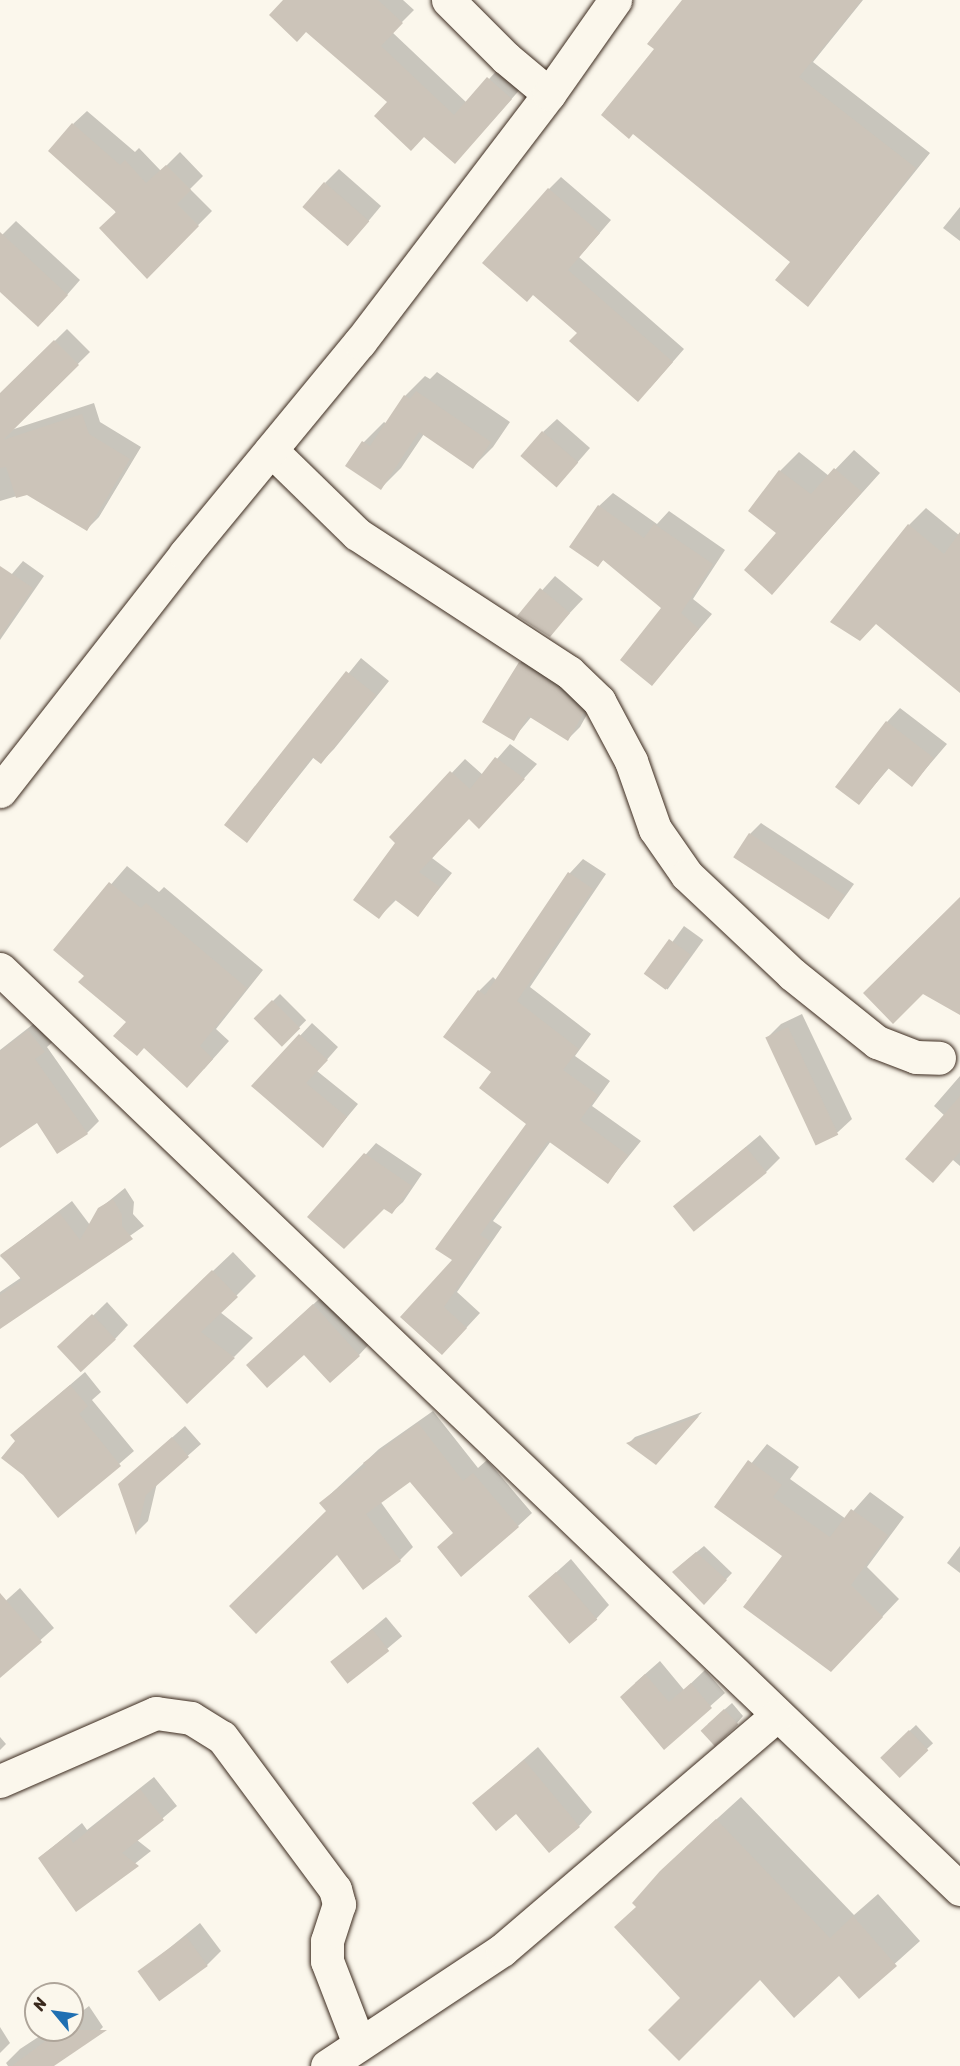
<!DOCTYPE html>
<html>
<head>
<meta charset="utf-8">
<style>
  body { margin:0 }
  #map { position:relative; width:960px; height:2066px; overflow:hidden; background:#fbf7ec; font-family:Sriracha,sans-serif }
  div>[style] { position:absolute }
  .shadow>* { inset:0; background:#0003; transform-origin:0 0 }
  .building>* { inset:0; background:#ccc4b9; transform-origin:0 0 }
  .roads { filter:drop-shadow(0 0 2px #3b2a1e) drop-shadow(0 0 2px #3b2a1e) }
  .minor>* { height:33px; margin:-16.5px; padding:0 16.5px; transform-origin:16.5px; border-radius:16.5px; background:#fbf7ec }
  span { translate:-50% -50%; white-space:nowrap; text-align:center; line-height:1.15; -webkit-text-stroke:6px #fbf7ec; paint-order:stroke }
  .north { position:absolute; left:24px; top:1982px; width:60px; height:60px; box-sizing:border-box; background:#fbf7ec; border:2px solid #aea59a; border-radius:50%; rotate:299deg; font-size:16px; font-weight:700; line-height:24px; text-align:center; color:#3b2a1e }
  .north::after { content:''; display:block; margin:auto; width:21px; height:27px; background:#1f6fb2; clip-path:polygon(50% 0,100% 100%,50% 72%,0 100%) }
</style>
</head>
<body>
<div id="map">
  <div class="shadow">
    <div style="clip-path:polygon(285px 0,403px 0,414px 10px,392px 32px,467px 103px,501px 66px,523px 86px,467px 149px,389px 102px)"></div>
    <div style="clip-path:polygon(684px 0,863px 0,813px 62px,930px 153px,808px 305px,792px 262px,656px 49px)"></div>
    <div style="clip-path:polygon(87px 111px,135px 152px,139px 148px,161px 171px,180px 152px,203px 176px,190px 189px,212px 211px,147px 277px,73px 124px)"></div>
    <div style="clip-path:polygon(339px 169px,381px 206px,361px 230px,325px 183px)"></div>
    <div style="clip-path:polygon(561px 177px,611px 220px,579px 257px,684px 349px,650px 388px,534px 293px,549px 189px)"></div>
    <div style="clip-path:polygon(960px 207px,960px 241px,943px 228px)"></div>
    <div style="clip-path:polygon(16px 221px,80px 280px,52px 312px,0 290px,0 237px)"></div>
    <div style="clip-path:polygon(67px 329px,90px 352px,11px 430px,94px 403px,100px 422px,141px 447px,99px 517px,87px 529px,27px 493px,0 501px,0 395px)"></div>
    <div style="clip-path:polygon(437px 372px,510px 422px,493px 447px,473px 467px,424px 434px,401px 468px,381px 488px,347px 466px,364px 442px,384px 422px,387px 424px,405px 396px,425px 376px,430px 379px)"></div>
    <div style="clip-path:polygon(557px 419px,590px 448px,570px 471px,543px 432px)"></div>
    <div style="clip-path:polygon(854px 450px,880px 473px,772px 593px,780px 471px,799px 452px,829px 476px)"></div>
    <div style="clip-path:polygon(613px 493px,657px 524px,669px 511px,725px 550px,693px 599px,712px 614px,652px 684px,663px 608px,604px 559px,598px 565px,599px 506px)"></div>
    <div style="clip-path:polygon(926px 508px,960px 536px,960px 676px,909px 525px)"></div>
    <div style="clip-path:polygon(23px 561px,44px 576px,0 640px,0 588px)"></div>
    <div style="clip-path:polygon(555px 576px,583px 599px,549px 635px,519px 616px)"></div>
    <div style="clip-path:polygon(532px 651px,595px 700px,580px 727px,568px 739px,532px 716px,513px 739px,484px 722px,520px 663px)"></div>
    <div style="clip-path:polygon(361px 658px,389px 681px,334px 749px,321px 762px,314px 757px,247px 841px,226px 825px)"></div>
    <div style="clip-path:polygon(900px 708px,947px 744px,912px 785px,890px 767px,859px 803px,887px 722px)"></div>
    <div style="clip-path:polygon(510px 744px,537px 764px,493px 813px,469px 817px,432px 858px,452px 873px,418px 915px,397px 899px,379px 917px,397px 843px,391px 837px,465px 759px,483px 775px)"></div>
    <div style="clip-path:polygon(761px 823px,854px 884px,831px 916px,750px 834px)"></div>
    <div style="clip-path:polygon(583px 859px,606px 874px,530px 987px,591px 1034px,575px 1056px,610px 1081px,592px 1106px,641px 1141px,608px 1182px,551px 1141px,493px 1221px,502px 1227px,457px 1292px,480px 1313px,455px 1340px,402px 1317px,454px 1260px,528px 1124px,493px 1072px,445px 1036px,479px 991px,493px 977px,497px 981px,570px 873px)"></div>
    <div style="clip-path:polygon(127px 866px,159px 892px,164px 887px,263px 970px,216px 1029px,229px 1041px,204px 1069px,128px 1022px,86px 975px,55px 949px)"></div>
    <div style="left:684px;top:926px;width:24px;height:61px;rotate:36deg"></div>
    <div style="left:280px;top:994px;width:37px;height:35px;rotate:45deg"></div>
    <div style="clip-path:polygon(802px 1014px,852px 1119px,838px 1132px,816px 1143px,767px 1038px,781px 1024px)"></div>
    <div style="clip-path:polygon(41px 1018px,57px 1038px,47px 1047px,99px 1121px,87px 1133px,37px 1121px,0 1125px,0 1050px)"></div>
    <div style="clip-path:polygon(312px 1023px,338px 1047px,317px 1071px,358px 1104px,323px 1146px,253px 1086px)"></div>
    <div style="clip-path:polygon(960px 1076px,960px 1166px,953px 1160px,945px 1116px,934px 1106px)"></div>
    <div style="clip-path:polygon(760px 1135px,780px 1158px,766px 1172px,675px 1206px)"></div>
    <div style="clip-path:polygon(376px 1143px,422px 1174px,403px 1202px,392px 1212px,384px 1207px,310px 1217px)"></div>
    <div style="clip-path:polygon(125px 1188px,134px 1202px,133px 1214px,144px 1226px,0 1327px,0 1292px,22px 1277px,0 1256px,72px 1201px,90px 1225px,99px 1209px)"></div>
    <div style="clip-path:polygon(233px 1252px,256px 1276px,220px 1312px,253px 1338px,234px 1357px,154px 1327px)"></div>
    <div style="clip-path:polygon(328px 1291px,372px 1341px,359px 1355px,262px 1351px)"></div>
    <div style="clip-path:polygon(107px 1302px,128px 1325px,115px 1339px,60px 1348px)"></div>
    <div style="clip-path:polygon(85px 1372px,101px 1392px,92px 1400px,134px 1451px,59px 1516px,12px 1435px)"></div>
    <div style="clip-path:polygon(433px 1411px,478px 1468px,487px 1460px,532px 1513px,518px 1526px,454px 1532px,410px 1479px,380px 1501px,413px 1547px,400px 1560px,321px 1503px,379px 1449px)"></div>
    <div style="clip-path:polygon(702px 1412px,663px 1456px,629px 1443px,635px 1437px)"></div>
    <div style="clip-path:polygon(185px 1426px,201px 1444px,157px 1483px,148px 1521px,137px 1532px,120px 1484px)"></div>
    <div style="clip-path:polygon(767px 1444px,799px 1467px,790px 1479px,846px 1519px,870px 1492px,904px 1517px,867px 1567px,899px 1599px,848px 1653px,785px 1556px,716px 1507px)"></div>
    <div style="clip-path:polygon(704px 1546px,732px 1573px,704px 1603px,681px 1565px)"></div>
    <div style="clip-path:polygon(960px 1546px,960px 1573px,947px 1563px)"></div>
    <div style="clip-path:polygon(571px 1559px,609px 1605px,596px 1619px,530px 1596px)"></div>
    <div style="clip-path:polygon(20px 1588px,54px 1628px,0 1676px,0 1606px)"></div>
    <div style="left:386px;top:1617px;width:25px;height:70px;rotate:50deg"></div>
    <div style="clip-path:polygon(660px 1661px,684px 1690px,705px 1670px,725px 1693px,664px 1747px,635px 1683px)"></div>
    <div style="clip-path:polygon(732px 1703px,743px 1716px,737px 1723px,708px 1724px)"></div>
    <div style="left:916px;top:1725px;width:25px;height:47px;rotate:47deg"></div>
    <div style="clip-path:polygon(0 1737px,6px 1744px,0 1750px)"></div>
    <div style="clip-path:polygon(538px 1747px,592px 1812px,579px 1826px,474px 1803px)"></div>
    <div style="clip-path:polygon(154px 1777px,177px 1806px,137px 1840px,151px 1851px,76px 1910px,39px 1858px,82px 1823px,87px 1830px)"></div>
    <div style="clip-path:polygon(741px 1797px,854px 1915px,878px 1894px,920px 1941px,859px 1996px,839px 1973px,760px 1978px,682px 1998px,637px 1906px,686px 1847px)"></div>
    <div style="clip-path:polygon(200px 1923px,221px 1951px,207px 1965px,140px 1972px)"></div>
    <div style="clip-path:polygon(89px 2006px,103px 2027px,89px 2041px,51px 2066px,8px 2066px,6px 2063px,20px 2049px,49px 2030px,72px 2030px,72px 2019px)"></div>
    <div style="clip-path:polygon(0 2027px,10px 2043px,0 2053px)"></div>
  </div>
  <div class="building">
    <div style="clip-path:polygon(283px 0,378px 0,403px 23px,381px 46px,454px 115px,487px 77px,512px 99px,455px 164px,424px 137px,411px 151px,374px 116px,387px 102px,306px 32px,297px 42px,269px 15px)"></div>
    <div style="clip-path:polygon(682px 0,862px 0,799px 77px,916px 168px,808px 307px,775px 280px,790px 262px,633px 134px,629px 139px,601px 115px,654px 49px,647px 44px)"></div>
    <div style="clip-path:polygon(72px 123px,120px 165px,125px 160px,146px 183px,166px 165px,191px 190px,177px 204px,199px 226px,147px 279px,99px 228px,116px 212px,48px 151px)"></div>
    <div style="left:324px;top:182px;width:60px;height:33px;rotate:41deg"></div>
    <div style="clip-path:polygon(548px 188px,600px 233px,568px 270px,673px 362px,638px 402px,569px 341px,577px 333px,533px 295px,527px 302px,482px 263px)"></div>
    <div style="clip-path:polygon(0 232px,68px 295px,38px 327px,0 292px)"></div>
    <div style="clip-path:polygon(54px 340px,79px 365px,3px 440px,82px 414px,89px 434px,130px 459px,87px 531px,27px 495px,16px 498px,6px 467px,0 468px,0 393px)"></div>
    <div style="clip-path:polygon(416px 391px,491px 442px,473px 469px,419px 432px,381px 490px,345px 466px,362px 441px,370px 446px,404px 395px,410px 399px)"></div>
    <div style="left:542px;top:431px;width:48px;height:33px;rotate:41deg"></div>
    <div style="clip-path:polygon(834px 468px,862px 492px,772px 595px,744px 570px,776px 533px,748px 511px,779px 470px,811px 494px)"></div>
    <div style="clip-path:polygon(598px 505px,644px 538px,654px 524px,713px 564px,681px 613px,699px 629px,652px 686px,620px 660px,661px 608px,603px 560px,598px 567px,569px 547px)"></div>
    <div style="clip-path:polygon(908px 524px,944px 554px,960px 532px,960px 693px,876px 624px,860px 641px,830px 622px)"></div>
    <div style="clip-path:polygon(0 566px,33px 588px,0 637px)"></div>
    <div style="clip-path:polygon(540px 588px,570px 613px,550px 637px,517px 616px)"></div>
    <div style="clip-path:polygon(519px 662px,557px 687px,584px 712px,568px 741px,528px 716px,514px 741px,482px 722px)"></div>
    <div style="clip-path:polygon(346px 671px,376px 695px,321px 764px,312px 757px,247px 843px,224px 825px)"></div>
    <div style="clip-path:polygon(886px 721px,934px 758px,912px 787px,888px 768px,859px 805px,835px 787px)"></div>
    <div style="clip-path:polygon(495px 757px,525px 779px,479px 829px,469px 819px,419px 872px,440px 887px,418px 917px,394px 899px,379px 919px,353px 900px,395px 843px,389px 837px,450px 771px,470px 789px)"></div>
    <div style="left:749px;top:833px;width:114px;height:29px;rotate:33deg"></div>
    <div style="clip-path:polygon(568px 872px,593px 889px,517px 1001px,579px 1049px,563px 1070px,598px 1095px,580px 1120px,628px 1155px,608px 1184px,548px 1141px,480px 1235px,490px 1241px,444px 1307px,467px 1328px,442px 1355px,400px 1317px,452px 1260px,435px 1249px,526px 1124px,479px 1088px,491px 1072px,443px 1037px,478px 990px,485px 995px)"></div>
    <div style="clip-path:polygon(109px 882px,141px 908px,146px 903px,247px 988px,200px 1046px,213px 1059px,187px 1088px,144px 1048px,137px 1056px,113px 1036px,126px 1022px,78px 982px,84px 976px,53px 950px)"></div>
    <div style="clip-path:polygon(960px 897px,960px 1015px,923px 994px,893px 1024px,863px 993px)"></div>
    <div style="left:669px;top:939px;width:27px;height:43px;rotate:36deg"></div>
    <div style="left:272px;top:1000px;width:40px;height:26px;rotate:45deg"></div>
    <div style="left:788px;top:1027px;width:119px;height:25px;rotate:65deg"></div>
    <div style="clip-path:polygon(28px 1030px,45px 1052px,35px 1059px,88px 1134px,57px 1154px,37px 1123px,0 1148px,0 1051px)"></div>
    <div style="clip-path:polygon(299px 1034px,328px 1060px,306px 1083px,347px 1117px,323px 1148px,251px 1086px)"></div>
    <div style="clip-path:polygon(960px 1096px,960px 1152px,933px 1183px,905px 1159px)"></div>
    <div style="left:746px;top:1147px;width:33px;height:94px;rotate:51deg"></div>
    <div style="clip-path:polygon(364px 1153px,412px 1186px,392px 1214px,384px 1209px,344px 1249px,307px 1217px)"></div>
    <div style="clip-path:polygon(113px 1199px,122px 1215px,122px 1226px,133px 1239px,0 1329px,0 1295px,22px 1280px,0 1255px,59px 1212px,80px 1240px,98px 1208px)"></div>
    <div style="clip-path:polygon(212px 1270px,238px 1297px,201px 1332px,235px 1358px,187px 1404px,133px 1346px)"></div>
    <div style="clip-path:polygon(313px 1304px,360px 1356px,330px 1383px,304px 1355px,267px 1388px,246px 1365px)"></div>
    <div style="left:92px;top:1314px;width:35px;height:48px;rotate:47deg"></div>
    <div style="clip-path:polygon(70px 1385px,88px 1406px,79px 1414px,121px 1466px,58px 1518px,23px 1475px,1px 1458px,15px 1441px,10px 1435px)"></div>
    <div style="clip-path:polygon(699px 1416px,656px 1465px,626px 1443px)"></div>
    <div style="clip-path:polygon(418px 1423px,463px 1481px,473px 1473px,519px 1527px,461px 1577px,437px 1547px,453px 1533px,410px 1482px,366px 1514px,401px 1561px,363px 1590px,337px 1555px,256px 1634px,229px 1606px,326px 1511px,319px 1503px,366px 1466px,363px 1463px)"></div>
    <div style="clip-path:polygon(172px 1437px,189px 1457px,146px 1495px,136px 1535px,118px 1484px)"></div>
    <div style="clip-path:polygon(748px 1460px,782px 1485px,773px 1497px,830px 1537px,851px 1509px,888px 1535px,851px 1585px,883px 1617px,831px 1672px,743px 1607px,782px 1556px,714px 1507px)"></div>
    <div style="clip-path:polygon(696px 1552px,727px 1580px,704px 1605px,672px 1572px)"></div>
    <div style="left:556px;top:1572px;width:63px;height:37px;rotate:49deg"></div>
    <div style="clip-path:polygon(0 1593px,42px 1642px,0 1678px)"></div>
    <div style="left:372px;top:1629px;width:28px;height:53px;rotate:52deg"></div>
    <div style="clip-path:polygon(645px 1674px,669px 1702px,691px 1683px,712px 1708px,664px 1750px,620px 1697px)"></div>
    <div style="left:724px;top:1709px;width:21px;height:32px;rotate:47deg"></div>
    <div style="left:909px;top:1730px;width:28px;height:40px;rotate:46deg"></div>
    <div style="clip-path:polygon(524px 1760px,580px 1827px,549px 1853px,516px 1814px,496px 1831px,472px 1803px)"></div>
    <div style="clip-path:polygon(140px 1789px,164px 1820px,122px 1853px,139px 1866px,76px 1912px,38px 1858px,68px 1835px,73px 1843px)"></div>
    <div style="clip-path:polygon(716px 1819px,830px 1938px,853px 1916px,897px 1966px,859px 1999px,839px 1976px,794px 2018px,760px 1980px,679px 2061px,648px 2030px,680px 1998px,614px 1927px,636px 1907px,632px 1903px,660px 1871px)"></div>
    <div style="left:186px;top:1936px;width:37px;height:60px;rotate:54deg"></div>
    <div style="clip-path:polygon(60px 2030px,107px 2030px,54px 2066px,12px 2066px)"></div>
  </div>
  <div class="roads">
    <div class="minor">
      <div style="left:448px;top:0;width:82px;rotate:45deg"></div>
      <div style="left:506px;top:58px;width:56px;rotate:39.9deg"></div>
      <div style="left:271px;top:450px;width:120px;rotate:44.3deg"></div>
      <div style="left:357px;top:534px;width:253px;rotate:33.1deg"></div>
      <div style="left:569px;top:672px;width:42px;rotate:44deg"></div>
      <div style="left:599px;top:701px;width:68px;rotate:61.9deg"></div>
      <div style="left:631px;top:761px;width:72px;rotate:70.6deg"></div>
      <div style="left:655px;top:829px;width:56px;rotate:55.2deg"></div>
      <div style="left:687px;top:875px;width:144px;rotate:43.3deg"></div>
      <div style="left:792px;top:974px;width:109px;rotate:38.7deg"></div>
      <div style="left:877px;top:1042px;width:42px;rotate:21deg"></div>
      <div style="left:916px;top:1057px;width:23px;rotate:2deg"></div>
      <div style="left:0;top:791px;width:301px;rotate:-52deg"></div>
      <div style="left:185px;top:554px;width:275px;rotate:-50.5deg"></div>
      <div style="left:360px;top:342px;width:312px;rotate:-52.7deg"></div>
      <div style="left:549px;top:94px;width:115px;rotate:-54.9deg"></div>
      <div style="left:0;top:969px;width:1330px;rotate:43.78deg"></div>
      <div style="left:0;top:1781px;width:170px;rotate:-23.6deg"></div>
      <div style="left:156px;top:1713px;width:35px;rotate:8deg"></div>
      <div style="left:191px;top:1718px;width:36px;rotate:32deg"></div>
      <div style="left:222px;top:1737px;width:189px;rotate:53.4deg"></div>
      <div style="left:335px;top:1889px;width:16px;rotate:75deg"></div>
      <div style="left:339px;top:1904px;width:39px;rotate:108deg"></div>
      <div style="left:327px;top:1941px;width:20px;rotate:90deg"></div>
      <div style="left:327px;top:1961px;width:89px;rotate:68.9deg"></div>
      <div style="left:327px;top:2066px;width:210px;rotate:-33.5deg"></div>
      <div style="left:502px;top:1950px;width:360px;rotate:-40.5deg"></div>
    </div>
  </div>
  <div class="north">N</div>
</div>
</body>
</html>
